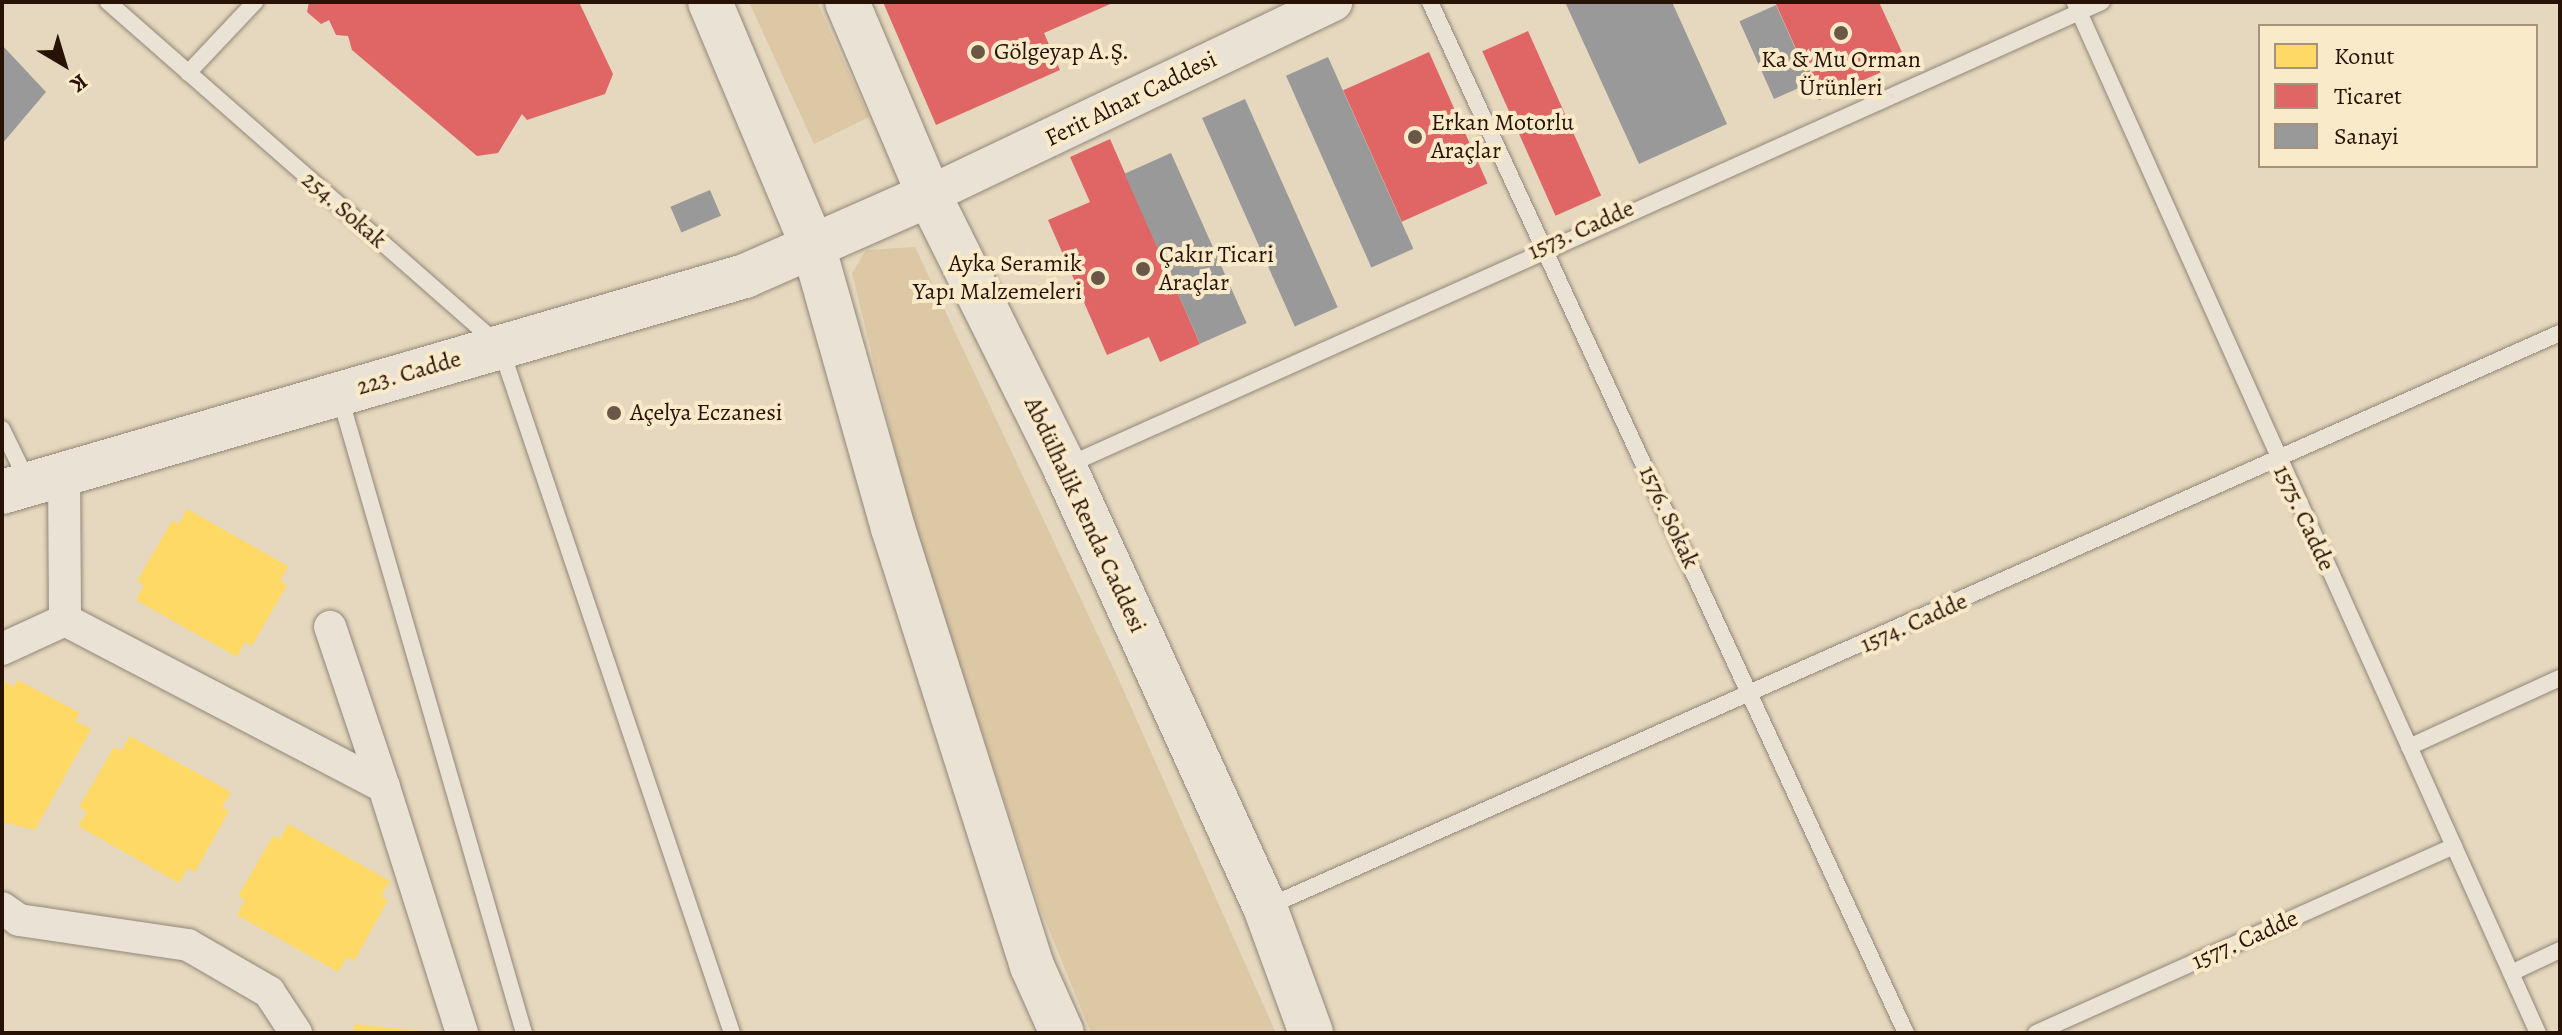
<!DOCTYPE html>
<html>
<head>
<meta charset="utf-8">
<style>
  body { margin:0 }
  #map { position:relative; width:2562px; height:1035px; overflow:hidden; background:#e6d8be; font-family:Alegreya,serif }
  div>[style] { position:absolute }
  .green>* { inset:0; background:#dcc8a5 }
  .homes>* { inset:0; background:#ffd966 }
  .shops>* { inset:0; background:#e06666; transform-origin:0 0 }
  .industry>* { inset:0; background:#999; transform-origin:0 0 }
  .roads { filter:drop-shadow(0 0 2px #928778) drop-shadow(0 0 2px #928778) }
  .service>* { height:16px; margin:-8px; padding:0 8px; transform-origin:8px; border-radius:8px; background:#e9e2d5 }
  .minor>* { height:32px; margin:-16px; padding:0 16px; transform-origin:16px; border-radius:16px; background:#e9e2d5 }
  .tertiary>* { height:38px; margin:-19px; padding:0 19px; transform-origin:19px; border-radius:19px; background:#e9e2d5 }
  .secondary>* { height:44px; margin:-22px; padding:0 22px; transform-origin:22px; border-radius:22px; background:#e9e2d5 }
  .dots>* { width:22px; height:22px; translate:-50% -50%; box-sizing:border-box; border:4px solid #f9eaca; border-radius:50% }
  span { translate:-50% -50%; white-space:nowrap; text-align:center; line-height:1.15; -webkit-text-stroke:8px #f9eaca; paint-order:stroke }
  .poi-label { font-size:24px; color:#281105 }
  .left { translate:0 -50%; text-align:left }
  .right { translate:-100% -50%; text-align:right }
  .street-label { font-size:24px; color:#281105 }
  .frame { position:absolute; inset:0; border:4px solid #281105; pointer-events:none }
  .legend { position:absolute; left:2258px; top:24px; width:280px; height:144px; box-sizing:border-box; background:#f9eaca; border:2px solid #a5937b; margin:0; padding:10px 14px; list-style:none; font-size:24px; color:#281105 }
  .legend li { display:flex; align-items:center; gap:16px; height:40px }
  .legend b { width:40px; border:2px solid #a5937b }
  .north { position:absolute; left:24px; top:24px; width:80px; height:80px; -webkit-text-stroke:6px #f9eaca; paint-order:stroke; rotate:142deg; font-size:22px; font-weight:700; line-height:32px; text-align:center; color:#281105 }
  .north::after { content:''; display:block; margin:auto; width:28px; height:36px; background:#281105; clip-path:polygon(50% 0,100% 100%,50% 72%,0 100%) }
</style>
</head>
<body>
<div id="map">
  <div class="green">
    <div style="clip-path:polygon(749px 2px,817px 2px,869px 117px,814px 144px)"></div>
    <div style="clip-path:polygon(915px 247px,1119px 680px,1276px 1033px,1091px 1033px,1039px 905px,913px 524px,852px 273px,866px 250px)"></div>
  </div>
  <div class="homes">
    <div style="clip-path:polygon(187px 509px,288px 566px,280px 581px,287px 585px,252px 646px,245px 642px,237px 657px,136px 600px,144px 585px,137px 581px,172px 521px,179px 524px)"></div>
    <div style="clip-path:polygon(2px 680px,14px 687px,18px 680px,80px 713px,75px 721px,91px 729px,35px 830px,2px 822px)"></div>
    <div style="clip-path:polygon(130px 736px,231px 792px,222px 807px,229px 811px,195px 872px,188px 868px,179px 883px,78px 826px,87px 812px,79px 807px,114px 747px,121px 751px)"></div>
    <div style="clip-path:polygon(288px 824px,390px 881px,381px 896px,388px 900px,354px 961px,347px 957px,338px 972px,237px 915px,245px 900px,238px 896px,273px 836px,280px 839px)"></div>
    <div style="clip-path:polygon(354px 1024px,423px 1031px,422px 1033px,353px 1033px)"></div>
  </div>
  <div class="shops">
    <div style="clip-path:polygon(309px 2px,579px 2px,613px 74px,605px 94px,527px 120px,522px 114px,498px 153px,477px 156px,352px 50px,348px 36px,336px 35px,329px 20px,321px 24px,307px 12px)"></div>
    <div style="clip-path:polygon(883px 2px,1115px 2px,1044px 33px,1060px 70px,936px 125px)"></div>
    <div style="clip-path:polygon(1775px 2px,1879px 2px,1906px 61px,1819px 100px)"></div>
    <div style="left:1528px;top:31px;width:180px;height:50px;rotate:66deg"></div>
    <div style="left:1429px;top:52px;width:144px;height:94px;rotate:66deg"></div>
    <div style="clip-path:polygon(1110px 139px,1200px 344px,1160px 362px,1149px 337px,1107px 355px,1048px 220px,1090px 202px,1070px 157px)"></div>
  </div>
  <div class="industry">
    <div style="clip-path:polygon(1565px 2px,1672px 2px,1727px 124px,1639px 164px)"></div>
    <div style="left:1776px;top:5px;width:85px;height:40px;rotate:66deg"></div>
    <div style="clip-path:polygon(2px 45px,46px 92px,2px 144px)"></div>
    <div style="left:1328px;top:57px;width:210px;height:46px;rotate:66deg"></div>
    <div style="left:1245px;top:99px;width:228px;height:47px;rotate:66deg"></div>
    <div style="left:1171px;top:153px;width:186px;height:51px;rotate:66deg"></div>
    <div style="left:710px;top:190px;width:28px;height:43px;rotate:67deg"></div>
  </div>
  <div class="roads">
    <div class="service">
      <div style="left:108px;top:2px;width:522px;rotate:41.27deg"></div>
      <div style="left:500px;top:346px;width:725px;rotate:71.34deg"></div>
      <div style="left:1430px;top:2px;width:1136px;rotate:65.22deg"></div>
      <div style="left:2075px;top:3px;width:1129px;rotate:65.8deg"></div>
      <div style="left:188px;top:73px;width:98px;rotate:-46.7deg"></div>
      <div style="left:340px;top:397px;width:662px;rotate:73.86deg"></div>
      <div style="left:2px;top:429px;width:59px;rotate:63.9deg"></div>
      <div style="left:1066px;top:466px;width:1135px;rotate:-24.13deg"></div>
      <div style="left:2409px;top:747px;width:166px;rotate:-24.6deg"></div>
      <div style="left:1267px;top:907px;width:1415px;rotate:-23.94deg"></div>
      <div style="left:2511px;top:973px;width:54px;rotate:-25.1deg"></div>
      <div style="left:2036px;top:1033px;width:458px;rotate:-24.1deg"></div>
    </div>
    <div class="minor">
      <div style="left:64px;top:473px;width:147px;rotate:89.6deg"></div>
      <div style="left:65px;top:620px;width:360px;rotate:27.6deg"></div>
      <div style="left:384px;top:787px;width:169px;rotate:-108.6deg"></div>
      <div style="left:2px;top:649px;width:69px;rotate:-24.7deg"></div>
      <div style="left:384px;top:787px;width:258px;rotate:72.4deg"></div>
      <div style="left:2px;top:908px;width:21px;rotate:35deg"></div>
      <div style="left:19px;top:920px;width:171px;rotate:8.4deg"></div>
      <div style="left:188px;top:945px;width:94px;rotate:30.1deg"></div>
      <div style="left:269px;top:992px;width:49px;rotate:56.6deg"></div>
    </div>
    <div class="tertiary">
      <div style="left:929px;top:195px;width:448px;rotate:-25.5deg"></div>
    </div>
    <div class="secondary">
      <div style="left:710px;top:2px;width:268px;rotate:67.2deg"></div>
      <div style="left:814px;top:249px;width:290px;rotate:74.2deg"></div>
      <div style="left:893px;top:528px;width:460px;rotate:72.4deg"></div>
      <div style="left:1032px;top:966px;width:73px;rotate:65.9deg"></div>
      <div style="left:847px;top:2px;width:210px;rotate:67deg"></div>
      <div style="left:929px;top:195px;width:303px;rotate:63.5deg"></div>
      <div style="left:1064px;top:466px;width:485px;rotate:65.5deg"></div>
      <div style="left:1265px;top:907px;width:134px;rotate:69.9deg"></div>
      <div style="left:2px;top:492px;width:774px;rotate:-16.21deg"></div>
      <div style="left:745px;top:276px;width:201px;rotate:-23.8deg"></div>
    </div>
  </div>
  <div class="dots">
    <div style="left:1841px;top:33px;background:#6a5746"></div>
    <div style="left:978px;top:52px;background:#6a5746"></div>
    <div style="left:1415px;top:137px;background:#6a5746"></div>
    <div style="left:1143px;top:269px;background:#6a5746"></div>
    <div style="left:1098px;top:278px;background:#6a5746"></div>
    <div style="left:614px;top:413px;background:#6a5746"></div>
  </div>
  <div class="poi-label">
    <span class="left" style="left:994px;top:52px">Gölgeyap A.Ş.</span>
    <span style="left:1841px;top:74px">Ka &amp; Mu Orman<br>Ürünleri</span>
    <span class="left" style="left:1431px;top:137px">Erkan Motorlu<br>Araçlar</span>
    <span class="left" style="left:1159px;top:269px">Çakır Ticari<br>Araçlar</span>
    <span class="right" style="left:1082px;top:278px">Ayka Seramik<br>Yapı Malzemeleri</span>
    <span class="left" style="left:630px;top:413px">Açelya Eczanesi</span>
  </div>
  <div class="street-label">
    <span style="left:1131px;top:99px;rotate:-26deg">Ferit Alnar Caddesi</span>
    <span style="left:344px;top:210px;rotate:41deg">254. Sokak</span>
    <span style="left:1581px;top:230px;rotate:-24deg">1573. Cadde</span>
    <span style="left:409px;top:373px;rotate:-16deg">223. Cadde</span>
    <span style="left:1085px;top:515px;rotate:65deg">Abdülhalik Renda Caddesi</span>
    <span style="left:1669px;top:517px;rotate:65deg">1576. Sokak</span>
    <span style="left:2304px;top:518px;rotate:65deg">1575. Cadde</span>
    <span style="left:1914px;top:623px;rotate:-24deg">1574. Cadde</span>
    <span style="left:2245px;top:940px;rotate:-24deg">1577. Cadde</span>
  </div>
  <div class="frame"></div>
  <ul class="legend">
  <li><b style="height:22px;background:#ffd966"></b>Konut</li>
  <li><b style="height:22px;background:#e06666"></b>Ticaret</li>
  <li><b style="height:22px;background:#999"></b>Sanayi</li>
  </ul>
  <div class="north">K</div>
</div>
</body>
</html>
